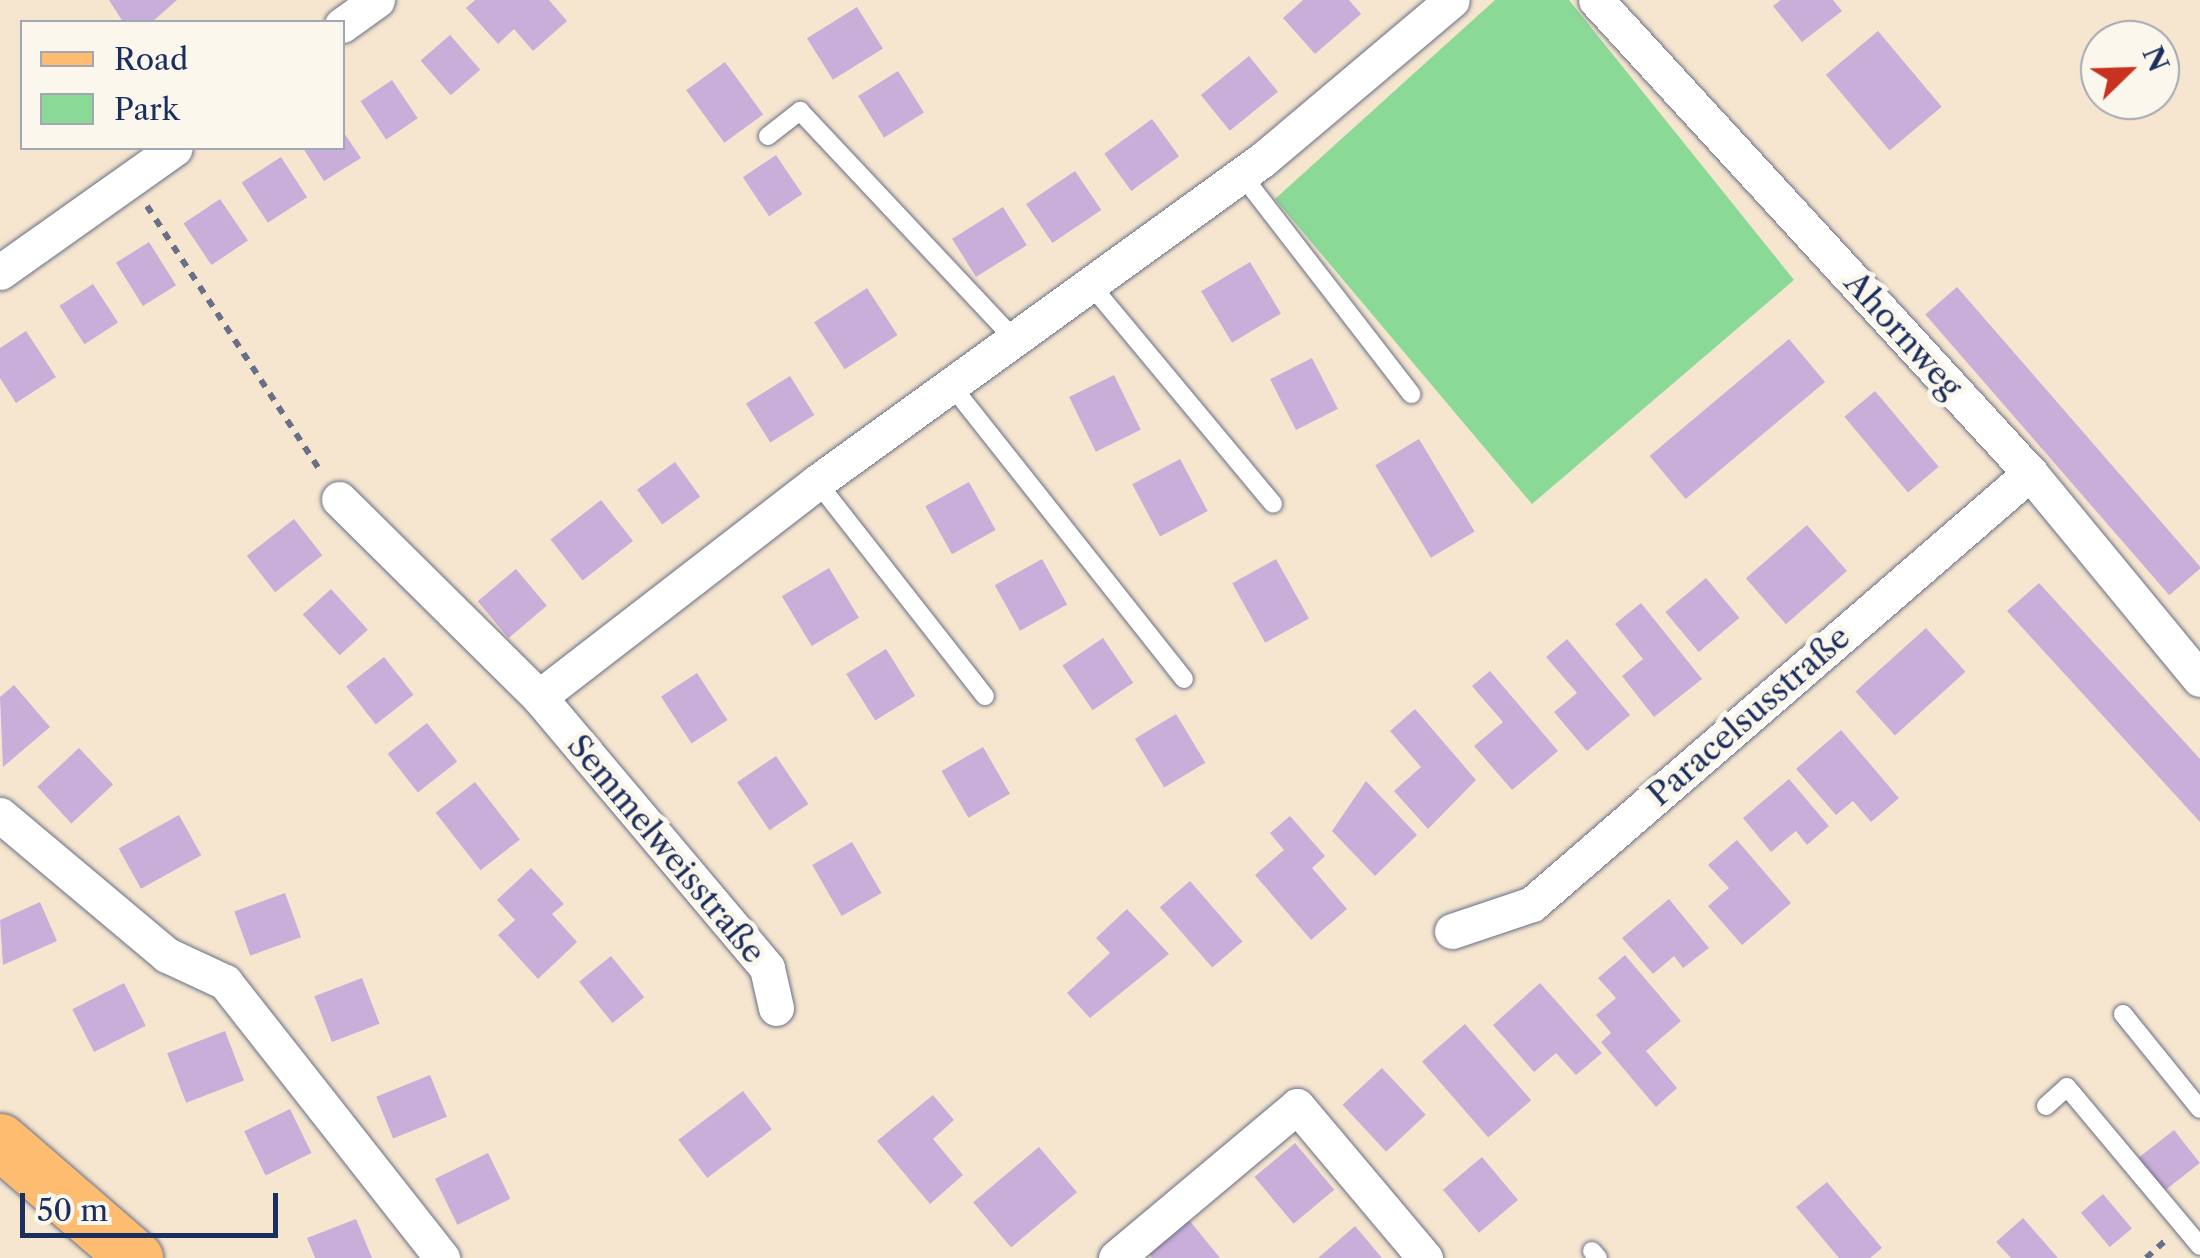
<!DOCTYPE html>
<html>
<head>
<meta charset="utf-8">
<style>
  body { margin:0 }
  #map { position:relative; width:2200px; height:1258px; overflow:hidden; background:#f6e6cf; font-family:"Libre Caslon Text",serif }
  div>[style] { position:absolute }
  .green>* { inset:0; background:#8bd997 }
  .building>* { inset:0; background:#caaeda; transform-origin:0 0 }
  .path>* { height:6px; margin-top:-3px; transform-origin:0; background:repeating-linear-gradient(90deg,#686f86 0 8px,transparent 0 16px) }
  .roads { filter:drop-shadow(0 0 2px #686f86) drop-shadow(0 0 2px #686f86) }
  .lane>* { height:18px; margin:-9px; padding:0 9px; transform-origin:9px; border-radius:9px; background:#fff }
  .street>* { height:35px; margin:-17.5px; padding:0 17.5px; transform-origin:17.5px; border-radius:17.5px; background:#fff }
  .primary>* { height:55px; margin:-27.5px; padding:0 27.5px; transform-origin:27.5px; border-radius:27.5px; background:#fdbc70 }
  span { translate:-50% -50%; white-space:nowrap; text-align:center; line-height:1.15; -webkit-text-stroke:10px #fbf7ec; paint-order:stroke }
  .street-label { font-size:32px; color:#1b2f5e }
  .legend { position:absolute; left:20px; top:20px; width:325px; height:130px; box-sizing:border-box; background:#fbf7ec; border:2px solid #a1a7b3; margin:0; padding:12px 18px; list-style:none; font-size:30px; color:#1b2f5e }
  .legend li { display:flex; align-items:center; gap:20px; height:50px }
  .legend b { width:50px; border:2px solid #a1a7b3 }
  .north { position:absolute; left:2080px; top:20px; width:100px; height:100px; box-sizing:border-box; background:#fbf7ec; border:2px solid #a1a7b3; border-radius:50%; rotate:67deg; font-size:28px; font-weight:700; line-height:40px; text-align:center; color:#1b2f5e }
  .north::after { content:''; display:block; margin:auto; width:35px; height:45px; background:#c8321e; clip-path:polygon(50% 0,100% 100%,50% 72%,0 100%) }
  .scale { position:absolute; left:20px; top:1193px; width:258px; height:45px; box-sizing:border-box; border:5px solid #1b2f5e; border-top:0; padding-left:12px; font-size:30px; line-height:35px; white-space:nowrap; color:#1b2f5e; -webkit-text-stroke:8px #fbf7ec; paint-order:stroke }
</style>
</head>
<body>
<div id="map">
  <div class="green">
    <div style="clip-path:polygon(1495px 0,1569px 0,1794px 280px,1532px 504px,1275px 199px)"></div>
  </div>
  <div class="building">
    <div style="clip-path:polygon(109px 0,177px 0,152px 22px,123px 22px)"></div>
    <div style="clip-path:polygon(475px 0,549px 0,567px 21px,533px 51px,514px 29px,498px 44px,466px 8px)"></div>
    <div style="clip-path:polygon(1303px 0,1349px 0,1361px 14px,1315px 54px,1283px 18px)"></div>
    <div style="clip-path:polygon(1781px 0,1833px 0,1842px 11px,1802px 42px,1773px 6px)"></div>
    <div style="left:857px;top:7px;width:49px;height:59px;rotate:58deg"></div>
    <div style="left:1878px;top:31px;width:99px;height:68px;rotate:50deg"></div>
    <div style="left:450px;top:35px;width:46px;height:39px;rotate:49deg"></div>
    <div style="left:1249px;top:56px;width:46px;height:62px;rotate:51deg"></div>
    <div style="left:725px;top:62px;width:65px;height:48px;rotate:54deg"></div>
    <div style="left:898px;top:71px;width:49px;height:47px;rotate:58deg"></div>
    <div style="left:392px;top:80px;width:46px;height:38px;rotate:56deg"></div>
    <div style="left:1152px;top:119px;width:46px;height:59px;rotate:54deg"></div>
    <div style="clip-path:polygon(342px 130px,361px 158px,324px 181px,303px 148px,342px 148px)"></div>
    <div style="left:776px;top:155px;width:47px;height:40px;rotate:56deg"></div>
    <div style="left:281px;top:157px;width:48px;height:47px;rotate:57deg"></div>
    <div style="left:1075px;top:171px;width:47px;height:59px;rotate:56deg"></div>
    <div style="left:220px;top:199px;width:50px;height:44px;rotate:56deg"></div>
    <div style="left:1003px;top:207px;width:45px;height:60px;rotate:58deg"></div>
    <div style="left:149px;top:242px;width:51px;height:39px;rotate:58deg"></div>
    <div style="left:1250px;top:262px;width:60px;height:57px;rotate:59deg"></div>
    <div style="left:93px;top:284px;width:46px;height:40px;rotate:57deg"></div>
    <div style="left:1957px;top:287px;width:372px;height:42px;rotate:49deg"></div>
    <div style="left:867px;top:288px;width:56px;height:63px;rotate:57deg"></div>
    <div style="clip-path:polygon(26px 331px,56px 377px,16px 403px,0 378px,0 348px)"></div>
    <div style="left:1789px;top:339px;width:56px;height:182px;rotate:50deg"></div>
    <div style="left:1312px;top:358px;width:57px;height:47px;rotate:63deg"></div>
    <div style="left:1114px;top:375px;width:61px;height:50px;rotate:64deg"></div>
    <div style="left:790px;top:376px;width:46px;height:52px;rotate:58deg"></div>
    <div style="left:1875px;top:391px;width:99px;height:40px;rotate:50deg"></div>
    <div style="left:1419px;top:439px;width:108px;height:51px;rotate:59deg"></div>
    <div style="left:1180px;top:459px;width:59px;height:54px;rotate:62deg"></div>
    <div style="left:675px;top:462px;width:43px;height:47px;rotate:54deg"></div>
    <div style="left:969px;top:482px;width:55px;height:50px;rotate:61deg"></div>
    <div style="left:601px;top:500px;width:52px;height:64px;rotate:52deg"></div>
    <div style="left:294px;top:519px;width:46px;height:60px;rotate:52deg"></div>
    <div style="left:1807px;top:525px;width:61px;height:81px;rotate:49deg"></div>
    <div style="left:1042px;top:559px;width:52px;height:54px;rotate:61deg"></div>
    <div style="left:1276px;top:559px;width:68px;height:50px;rotate:61deg"></div>
    <div style="left:829px;top:568px;width:58px;height:55px;rotate:59deg"></div>
    <div style="left:516px;top:569px;width:48px;height:50px;rotate:50deg"></div>
    <div style="left:1706px;top:578px;width:52px;height:53px;rotate:50deg"></div>
    <div style="clip-path:polygon(2039px 583px,2200px 759px,2200px 822px,2007px 611px)"></div>
    <div style="left:331px;top:589px;width:55px;height:38px;rotate:48deg"></div>
    <div style="clip-path:polygon(1641px 603px,1702px 679px,1654px 717px,1622px 676px,1643px 659px,1615px 624px)"></div>
    <div style="left:1926px;top:628px;width:59px;height:95px;rotate:48deg"></div>
    <div style="left:1103px;top:638px;width:54px;height:49px;rotate:56deg"></div>
    <div style="clip-path:polygon(1567px 639px,1630px 715px,1587px 751px,1554px 712px,1577px 693px,1546px 657px)"></div>
    <div style="left:886px;top:649px;width:55px;height:47px;rotate:58deg"></div>
    <div style="left:384px;top:657px;width:48px;height:48px;rotate:52deg"></div>
    <div style="clip-path:polygon(1490px 671px,1558px 751px,1512px 790px,1474px 746px,1503px 722px,1472px 686px)"></div>
    <div style="left:697px;top:673px;width:56px;height:43px;rotate:57deg"></div>
    <div style="clip-path:polygon(14px 685px,50px 727px,3px 767px,0 697px)"></div>
    <div style="clip-path:polygon(1415px 709px,1476px 780px,1428px 829px,1394px 791px,1421px 767px,1390px 731px)"></div>
    <div style="left:1176px;top:714px;width:57px;height:48px;rotate:59deg"></div>
    <div style="left:427px;top:723px;width:49px;height:50px;rotate:52deg"></div>
    <div style="clip-path:polygon(1841px 730px,1899px 798px,1871px 822px,1853px 801px,1836px 815px,1796px 769px)"></div>
    <div style="left:983px;top:747px;width:54px;height:48px;rotate:60deg"></div>
    <div style="left:79px;top:748px;width:50px;height:57px;rotate:47deg"></div>
    <div style="left:776px;top:756px;width:58px;height:47px;rotate:56deg"></div>
    <div style="clip-path:polygon(1789px 779px,1829px 826px,1807px 845px,1796px 831px,1771px 852px,1743px 818px)"></div>
    <div style="clip-path:polygon(1366px 781px,1417px 835px,1375px 876px,1332px 831px)"></div>
    <div style="left:475px;top:782px;width:73px;height:50px;rotate:52deg"></div>
    <div style="left:179px;top:815px;width:46px;height:69px;rotate:61deg"></div>
    <div style="clip-path:polygon(1290px 816px,1325px 856px,1312px 868px,1347px 909px,1311px 940px,1255px 875px,1284px 850px,1270px 833px)"></div>
    <div style="clip-path:polygon(1737px 840px,1791px 903px,1742px 945px,1708px 906px,1729px 888px,1708px 865px)"></div>
    <div style="left:852px;top:842px;width:59px;height:46px;rotate:60deg"></div>
    <div style="clip-path:polygon(531px 868px,564px 904px,552px 914px,577px 942px,538px 979px,498px 935px,515px 920px,497px 900px)"></div>
    <div style="left:1190px;top:881px;width:80px;height:40px;rotate:49deg"></div>
    <div style="left:285px;top:893px;width:47px;height:54px;rotate:70deg"></div>
    <div style="clip-path:polygon(1669px 899px,1709px 948px,1683px 968px,1674px 956px,1653px 974px,1622px 938px)"></div>
    <div style="clip-path:polygon(40px 902px,57px 941px,3px 965px,0 920px)"></div>
    <div style="clip-path:polygon(1127px 909px,1169px 954px,1090px 1018px,1067px 993px,1110px 953px,1096px 938px)"></div>
    <div style="clip-path:polygon(1625px 955px,1681px 1021px,1646px 1051px,1677px 1088px,1656px 1107px,1601px 1042px,1611px 1033px,1596px 1015px,1616px 998px,1598px 978px)"></div>
    <div style="left:611px;top:956px;width:53px;height:41px;rotate:51deg"></div>
    <div style="left:362px;top:978px;width:49px;height:51px;rotate:69deg"></div>
    <div style="left:124px;top:983px;width:48px;height:58px;rotate:63deg"></div>
    <div style="clip-path:polygon(1540px 983px,1602px 1053px,1576px 1075px,1556px 1053px,1534px 1072px,1493px 1025px)"></div>
    <div style="left:1465px;top:1024px;width:101px;height:57px;rotate:49deg"></div>
    <div style="left:225px;top:1031px;width:53px;height:62px;rotate:69deg"></div>
    <div style="left:1382px;top:1068px;width:64px;height:54px;rotate:47deg"></div>
    <div style="left:430px;top:1075px;width:45px;height:58px;rotate:68deg"></div>
    <div style="left:743px;top:1091px;width:48px;height:81px;rotate:53deg"></div>
    <div style="clip-path:polygon(933px 1095px,954px 1120px,933px 1139px,963px 1175px,930px 1204px,877px 1141px)"></div>
    <div style="left:290px;top:1109px;width:49px;height:51px;rotate:64deg"></div>
    <div style="left:2174px;top:1130px;width:42px;height:47px;rotate:52deg"></div>
    <div style="left:1295px;top:1143px;width:61px;height:53px;rotate:50deg"></div>
    <div style="left:1039px;top:1147px;width:59px;height:86px;rotate:50deg"></div>
    <div style="left:488px;top:1153px;width:51px;height:59px;rotate:64deg"></div>
    <div style="left:1482px;top:1157px;width:56px;height:51px;rotate:50deg"></div>
    <div style="clip-path:polygon(1827px 1182px,1882px 1248px,1870px 1258px,1839px 1258px,1796px 1207px)"></div>
    <div style="left:2103px;top:1194px;width:45px;height:29px;rotate:50deg"></div>
    <div style="clip-path:polygon(2023px 1218px,2058px 1258px,2011px 1258px,1996px 1242px)"></div>
    <div style="clip-path:polygon(356px 1219px,372px 1258px,315px 1258px,307px 1238px)"></div>
    <div style="clip-path:polygon(1189px 1220px,1220px 1258px,1152px 1258px,1149px 1254px)"></div>
    <div style="clip-path:polygon(1355px 1226px,1382px 1258px,1318px 1258px)"></div>
  </div>
  <div class="path">
    <div style="left:147px;top:206px;width:318px;rotate:56.8deg"></div>
    <div style="left:2146px;top:1258px;width:25px;rotate:-42deg"></div>
  </div>
  <div class="roads">
    <div class="lane">
      <div style="left:768px;top:136px;width:41px;rotate:-38deg"></div>
      <div style="left:800px;top:111px;width:313px;rotate:46.8deg"></div>
      <div style="left:1242px;top:175px;width:277px;rotate:52.3deg"></div>
      <div style="left:1090px;top:284px;width:286px;rotate:50.2deg"></div>
      <div style="left:951px;top:385px;width:375px;rotate:51.6deg"></div>
      <div style="left:817px;top:482px;width:272px;rotate:51.9deg"></div>
      <div style="left:2123px;top:1014px;width:122px;rotate:51deg"></div>
      <div style="left:2046px;top:1106px;width:28px;rotate:-42deg"></div>
      <div style="left:2067px;top:1087px;width:207px;rotate:50.1deg"></div>
      <div style="left:1592px;top:1251px;width:9px;rotate:49deg"></div>
    </div>
    <div class="street">
      <div style="left:1596px;top:0;width:642px;rotate:47.46deg"></div>
      <div style="left:2030px;top:473px;width:267px;rotate:50.5deg"></div>
      <div style="left:342px;top:25px;width:43px;rotate:-35.5deg"></div>
      <div style="left:0;top:272px;width:214px;rotate:-35.3deg"></div>
      <div style="left:339px;top:499px;width:281px;rotate:44.7deg"></div>
      <div style="left:539px;top:697px;width:354px;rotate:49.9deg"></div>
      <div style="left:767px;top:968px;width:41px;rotate:77.3deg"></div>
      <div style="left:539px;top:697px;width:351px;rotate:-37.7deg"></div>
      <div style="left:817px;top:482px;width:549px;rotate:-35.89deg"></div>
      <div style="left:1262px;top:160px;width:248px;rotate:-40.1deg"></div>
      <div style="left:0;top:815px;width:218px;rotate:40deg"></div>
      <div style="left:167px;top:955px;width:64px;rotate:25deg"></div>
      <div style="left:225px;top:982px;width:351px;rotate:51.8deg"></div>
      <div style="left:1452px;top:931px;width:84px;rotate:-18.6deg"></div>
      <div style="left:1532px;top:904px;width:659px;rotate:-40.87deg"></div>
      <div style="left:1116px;top:1258px;width:236px;rotate:-40deg"></div>
      <div style="left:1297px;top:1106px;width:199px;rotate:49.9deg"></div>
    </div>
    <div class="primary">
      <div style="left:0;top:1141px;width:179px;rotate:40.9deg"></div>
    </div>
  </div>
  <div class="street-label">
    <span style="left:1903px;top:335px;rotate:48deg">Ahornweg</span>
    <span style="left:1749px;top:716px;rotate:-41deg">Paracelsusstraße</span>
    <span style="left:666px;top:849px;rotate:50deg">Semmelweisstraße</span>
  </div>
  <ul class="legend">
  <li><b style="height:12px;background:#fdbc70"></b>Road</li>
  <li><b style="height:28px;background:#8bd997"></b>Park</li>
  </ul>
  <div class="north">N</div>
  <div class="scale">50 m</div>
</div>
</body>
</html>
